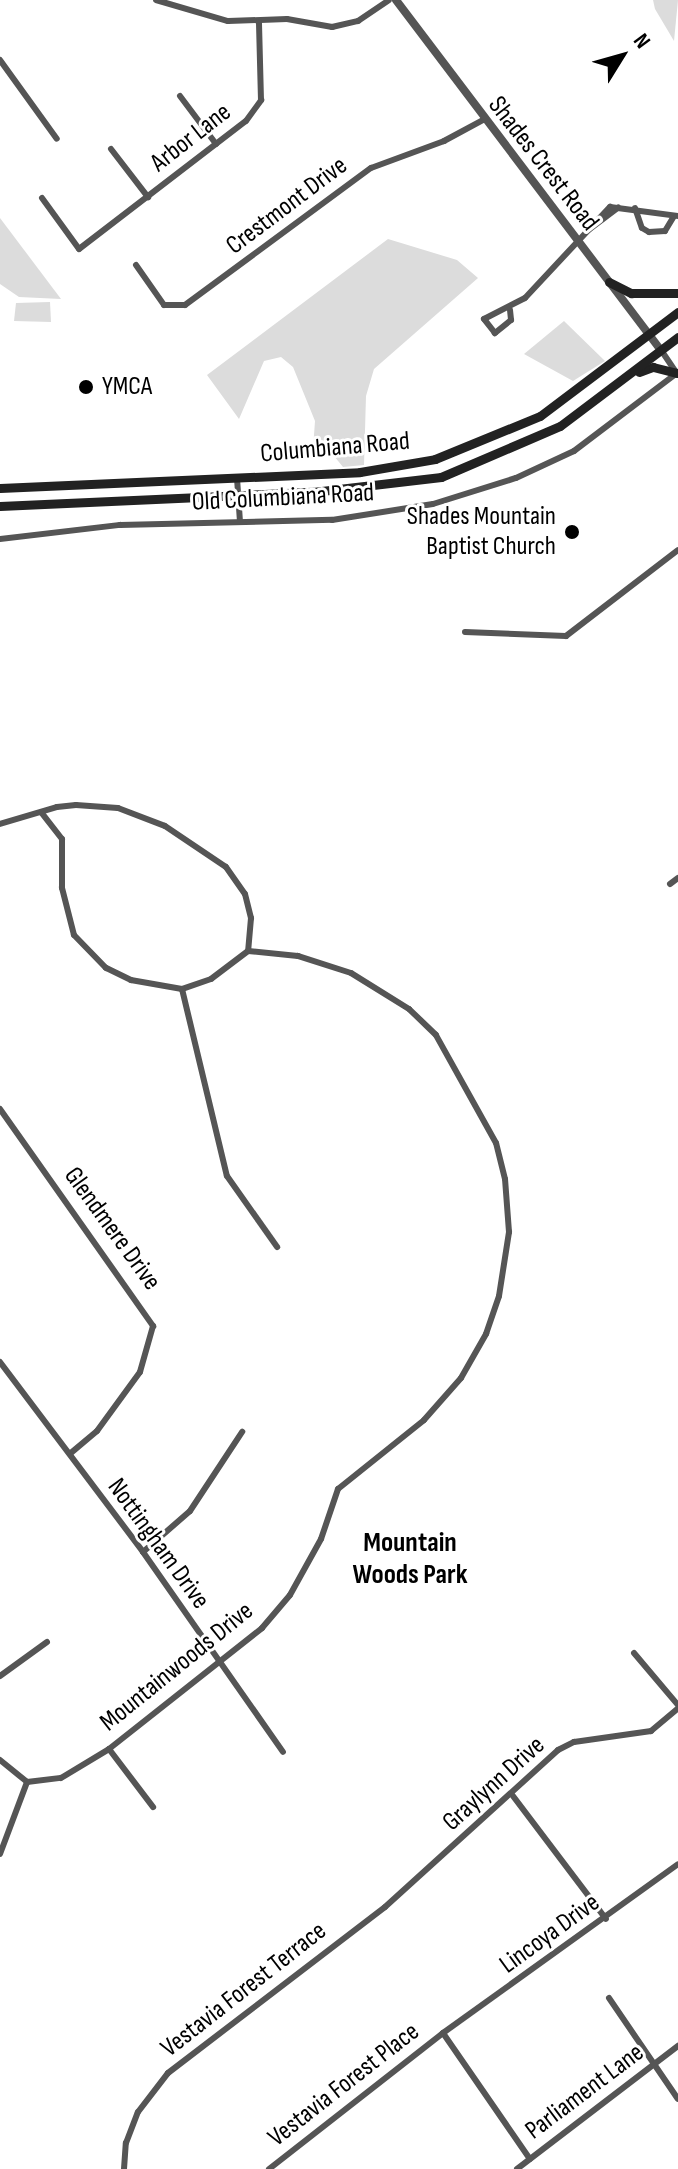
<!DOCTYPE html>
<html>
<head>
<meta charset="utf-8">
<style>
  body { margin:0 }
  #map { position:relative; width:678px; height:2169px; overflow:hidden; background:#fff; font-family:"Sofia Sans Condensed",sans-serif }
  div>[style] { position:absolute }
  .green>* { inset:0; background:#dcdcdc }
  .minor>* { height:6px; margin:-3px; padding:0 3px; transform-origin:3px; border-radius:3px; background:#555 }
  .tertiary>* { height:8px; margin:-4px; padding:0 4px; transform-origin:4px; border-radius:4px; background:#555 }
  .secondary>* { height:9px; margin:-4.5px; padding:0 4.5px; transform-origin:4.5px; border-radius:4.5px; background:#222 }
  .dots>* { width:22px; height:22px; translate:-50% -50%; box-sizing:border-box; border:4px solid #fff; border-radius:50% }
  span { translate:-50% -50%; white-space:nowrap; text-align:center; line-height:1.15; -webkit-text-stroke:6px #fff; paint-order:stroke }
  .street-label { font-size:26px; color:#000 }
  .poi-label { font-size:26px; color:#000 }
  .left { translate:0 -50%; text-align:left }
  .right { translate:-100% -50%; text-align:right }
  .neighbourhood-label { font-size:28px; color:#000; font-weight:700 }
  .north { position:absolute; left:582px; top:16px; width:80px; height:80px; -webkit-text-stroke:6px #fff; paint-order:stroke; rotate:53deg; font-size:22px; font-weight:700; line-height:32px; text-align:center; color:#000 }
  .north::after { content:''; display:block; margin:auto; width:28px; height:36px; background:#000; clip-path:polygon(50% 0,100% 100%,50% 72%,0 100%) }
</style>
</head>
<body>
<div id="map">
  <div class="green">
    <div style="clip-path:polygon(653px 0,678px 0,674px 41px,655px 9px)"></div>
    <div style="clip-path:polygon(0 218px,61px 299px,19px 297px,0 284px)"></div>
    <div style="clip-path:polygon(388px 239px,457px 260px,478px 278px,374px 369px,366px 396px,364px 465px,343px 467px,334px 456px,313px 449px,315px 421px,293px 367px,281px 357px,264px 361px,239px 419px,207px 375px)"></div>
    <div style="clip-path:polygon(50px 302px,51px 322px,14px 321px,16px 303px)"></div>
    <div style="clip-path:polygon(564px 321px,605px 361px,573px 381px,524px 354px)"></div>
  </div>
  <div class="minor">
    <div style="left:156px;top:0;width:75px;rotate:16.3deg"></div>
    <div style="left:228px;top:21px;width:59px;rotate:-1.9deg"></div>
    <div style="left:287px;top:19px;width:46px;rotate:10.1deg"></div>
    <div style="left:332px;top:27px;width:27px;rotate:-13deg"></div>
    <div style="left:358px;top:21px;width:37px;rotate:-34deg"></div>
    <div style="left:0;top:60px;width:97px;rotate:54.2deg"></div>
    <div style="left:180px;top:96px;width:60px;rotate:53.1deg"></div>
    <div style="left:111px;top:149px;width:61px;rotate:52.4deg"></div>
    <div style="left:42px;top:198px;width:63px;rotate:54deg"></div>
    <div style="left:79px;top:249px;width:210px;rotate:-37.5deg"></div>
    <div style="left:246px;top:121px;width:26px;rotate:-54deg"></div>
    <div style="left:261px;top:100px;width:78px;rotate:-91.5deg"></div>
    <div style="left:635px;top:208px;width:21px;rotate:71deg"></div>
    <div style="left:642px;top:228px;width:8px;rotate:30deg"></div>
    <div style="left:649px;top:232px;width:16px;rotate:-4deg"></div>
    <div style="left:665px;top:231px;width:17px;rotate:-59deg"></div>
    <div style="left:587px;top:231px;width:39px;rotate:-37deg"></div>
    <div style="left:136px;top:265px;width:49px;rotate:55deg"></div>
    <div style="left:164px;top:305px;width:21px"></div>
    <div style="left:185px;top:305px;width:231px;rotate:-36.4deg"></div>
    <div style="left:371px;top:168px;width:78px;rotate:-20.3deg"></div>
    <div style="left:444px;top:141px;width:44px;rotate:-28.3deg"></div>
    <div style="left:510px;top:310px;width:10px;rotate:84deg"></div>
    <div style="left:511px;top:320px;width:21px;rotate:141deg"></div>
    <div style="left:495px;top:333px;width:18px;rotate:-128deg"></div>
    <div style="left:484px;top:319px;width:46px;rotate:-27.1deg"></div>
    <div style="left:525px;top:298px;width:125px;rotate:-47deg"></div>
    <div style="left:610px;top:207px;width:69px;rotate:7.5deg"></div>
    <div style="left:661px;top:350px;width:29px;rotate:56deg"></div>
    <div style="left:237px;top:478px;width:44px;rotate:86.1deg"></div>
    <div style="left:0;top:539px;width:121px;rotate:-6.7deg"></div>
    <div style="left:120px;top:525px;width:212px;rotate:-1.4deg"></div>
    <div style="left:332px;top:520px;width:102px;rotate:-9deg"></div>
    <div style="left:433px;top:504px;width:87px;rotate:-17.4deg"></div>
    <div style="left:516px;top:478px;width:64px;rotate:-25deg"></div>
    <div style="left:574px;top:451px;width:129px;rotate:-37.1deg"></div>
    <div style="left:465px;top:632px;width:101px;rotate:2.3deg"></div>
    <div style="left:566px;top:636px;width:141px;rotate:-37.5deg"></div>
    <div style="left:0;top:824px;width:59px;rotate:-16.6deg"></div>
    <div style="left:57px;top:807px;width:19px;rotate:-6deg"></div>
    <div style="left:76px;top:805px;width:42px;rotate:4.1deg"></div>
    <div style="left:118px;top:808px;width:50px;rotate:21deg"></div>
    <div style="left:165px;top:826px;width:73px;rotate:33.9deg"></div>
    <div style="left:226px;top:867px;width:33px;rotate:55deg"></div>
    <div style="left:245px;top:894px;width:25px;rotate:76deg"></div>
    <div style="left:251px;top:918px;width:33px;rotate:95deg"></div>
    <div style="left:248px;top:951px;width:46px;rotate:142.9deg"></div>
    <div style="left:211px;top:979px;width:31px;rotate:161deg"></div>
    <div style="left:182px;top:989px;width:52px;rotate:-170deg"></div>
    <div style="left:131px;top:980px;width:28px;rotate:-154deg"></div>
    <div style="left:106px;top:968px;width:46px;rotate:-134.1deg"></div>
    <div style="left:74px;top:935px;width:49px;rotate:-104.3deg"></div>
    <div style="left:62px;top:888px;width:49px;rotate:-90deg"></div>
    <div style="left:62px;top:839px;width:34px;rotate:-128deg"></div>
    <div style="left:670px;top:884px;width:10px;rotate:-37deg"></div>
    <div style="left:182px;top:989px;width:192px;rotate:76.5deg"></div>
    <div style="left:227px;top:1176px;width:87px;rotate:54.8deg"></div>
    <div style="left:0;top:1109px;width:266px;rotate:54.8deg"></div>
    <div style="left:153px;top:1326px;width:48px;rotate:105.8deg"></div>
    <div style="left:140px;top:1372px;width:73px;rotate:126.1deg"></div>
    <div style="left:97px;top:1431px;width:34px;rotate:140deg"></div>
    <div style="left:0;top:1362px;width:238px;rotate:53deg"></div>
    <div style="left:143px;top:1552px;width:244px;rotate:55deg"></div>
    <div style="left:143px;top:1552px;width:62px;rotate:-41.1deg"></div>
    <div style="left:190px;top:1511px;width:95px;rotate:-56.6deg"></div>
    <div style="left:634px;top:1653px;width:68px;rotate:49.8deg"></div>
    <div style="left:0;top:1676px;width:58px;rotate:-35.9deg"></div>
    <div style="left:109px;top:1749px;width:73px;rotate:52.8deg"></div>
    <div style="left:0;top:1760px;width:35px;rotate:39deg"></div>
    <div style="left:27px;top:1782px;width:34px;rotate:-7deg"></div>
    <div style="left:61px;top:1778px;width:56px;rotate:-31.1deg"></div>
    <div style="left:109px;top:1749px;width:195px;rotate:-38.3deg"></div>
    <div style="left:262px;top:1628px;width:43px;rotate:-49.7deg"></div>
    <div style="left:290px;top:1595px;width:64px;rotate:-61deg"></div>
    <div style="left:321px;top:1539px;width:53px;rotate:-71.2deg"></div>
    <div style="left:338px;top:1489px;width:110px;rotate:-38.7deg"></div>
    <div style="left:424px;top:1420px;width:56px;rotate:-48.6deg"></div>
    <div style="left:461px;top:1378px;width:51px;rotate:-60.4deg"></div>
    <div style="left:486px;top:1334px;width:40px;rotate:-71.1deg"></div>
    <div style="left:499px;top:1296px;width:65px;rotate:-81.1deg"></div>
    <div style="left:509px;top:1232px;width:53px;rotate:-94.3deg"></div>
    <div style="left:505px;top:1179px;width:37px;rotate:-104deg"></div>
    <div style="left:496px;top:1143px;width:124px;rotate:-119.1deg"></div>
    <div style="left:436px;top:1035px;width:37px;rotate:-136deg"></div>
    <div style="left:409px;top:1009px;width:68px;rotate:-148.2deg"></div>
    <div style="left:351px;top:973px;width:56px;rotate:-162.2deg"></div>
    <div style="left:298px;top:956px;width:50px;rotate:-174.3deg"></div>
    <div style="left:513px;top:1796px;width:154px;rotate:52.9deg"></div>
    <div style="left:0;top:1854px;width:77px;rotate:-69.4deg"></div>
    <div style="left:609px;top:1998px;width:122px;rotate:55.7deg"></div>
    <div style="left:443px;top:2033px;width:153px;rotate:55.4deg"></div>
    <div style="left:124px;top:2169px;width:26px;rotate:-86deg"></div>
    <div style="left:126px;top:2143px;width:33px;rotate:-69deg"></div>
    <div style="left:138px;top:2112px;width:49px;rotate:-52.4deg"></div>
    <div style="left:168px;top:2073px;width:273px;rotate:-37.4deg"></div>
    <div style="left:385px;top:1907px;width:234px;rotate:-42.2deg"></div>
    <div style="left:558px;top:1750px;width:18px;rotate:-27deg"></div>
    <div style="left:574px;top:1742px;width:78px;rotate:-8.1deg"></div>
    <div style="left:651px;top:1731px;width:35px;rotate:-40deg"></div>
    <div style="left:269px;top:2169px;width:221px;rotate:-38deg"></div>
    <div style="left:443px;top:2033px;width:289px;rotate:-35.7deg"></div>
    <div style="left:517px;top:2169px;width:203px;rotate:-37.4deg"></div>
  </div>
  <div class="tertiary">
    <div style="left:396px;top:0;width:439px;rotate:52.9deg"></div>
  </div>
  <div class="secondary">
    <div style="left:609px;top:282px;width:25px;rotate:27deg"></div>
    <div style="left:631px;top:293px;width:47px"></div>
    <div style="left:639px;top:372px;width:15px;rotate:-20deg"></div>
    <div style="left:653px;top:367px;width:25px;rotate:14deg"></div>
    <div style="left:0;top:488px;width:360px;rotate:-2.5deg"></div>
    <div style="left:360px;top:472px;width:76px;rotate:-9.8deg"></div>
    <div style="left:435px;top:459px;width:113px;rotate:-22.3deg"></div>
    <div style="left:540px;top:416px;width:173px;rotate:-37deg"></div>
    <div style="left:0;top:506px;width:313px;rotate:-2.6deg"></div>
    <div style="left:313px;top:492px;width:129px;rotate:-6.7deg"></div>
    <div style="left:441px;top:477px;width:129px;rotate:-23.2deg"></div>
    <div style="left:560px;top:426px;width:148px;rotate:-37deg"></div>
  </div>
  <div class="dots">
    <div style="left:86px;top:387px;background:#000"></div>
    <div style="left:572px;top:532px;background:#000"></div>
  </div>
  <div class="street-label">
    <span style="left:191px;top:138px;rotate:-38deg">Arbor Lane</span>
    <span style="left:543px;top:164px;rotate:52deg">Shades Crest Road</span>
    <span style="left:287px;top:206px;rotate:-37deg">Crestmont Drive</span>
    <span style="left:335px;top:448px;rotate:-5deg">Columbiana Road</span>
    <span style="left:283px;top:498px;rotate:-3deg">Old Columbiana Road</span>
    <span style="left:112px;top:1229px;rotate:54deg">Glendmere Drive</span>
    <span style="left:158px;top:1544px;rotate:54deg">Nottingham Drive</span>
    <span style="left:177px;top:1667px;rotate:-39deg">Mountainwoods Drive</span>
    <span style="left:494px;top:1784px;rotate:-42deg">Graylynn Drive</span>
    <span style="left:550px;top:1934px;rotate:-36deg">Lincoya Drive</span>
    <span style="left:244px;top:1990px;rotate:-38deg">Vestavia Forest Terrace</span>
    <span style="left:344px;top:2085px;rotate:-38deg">Vestavia Forest Place</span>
    <span style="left:585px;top:2092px;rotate:-37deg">Parliament Lane</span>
  </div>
  <div class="poi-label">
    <span class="left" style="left:102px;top:387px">YMCA</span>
    <span class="right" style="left:556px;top:532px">Shades Mountain<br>Baptist Church</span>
  </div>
  <div class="neighbourhood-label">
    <span style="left:410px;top:1559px">Mountain<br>Woods Park</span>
  </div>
  <div class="north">N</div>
</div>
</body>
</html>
